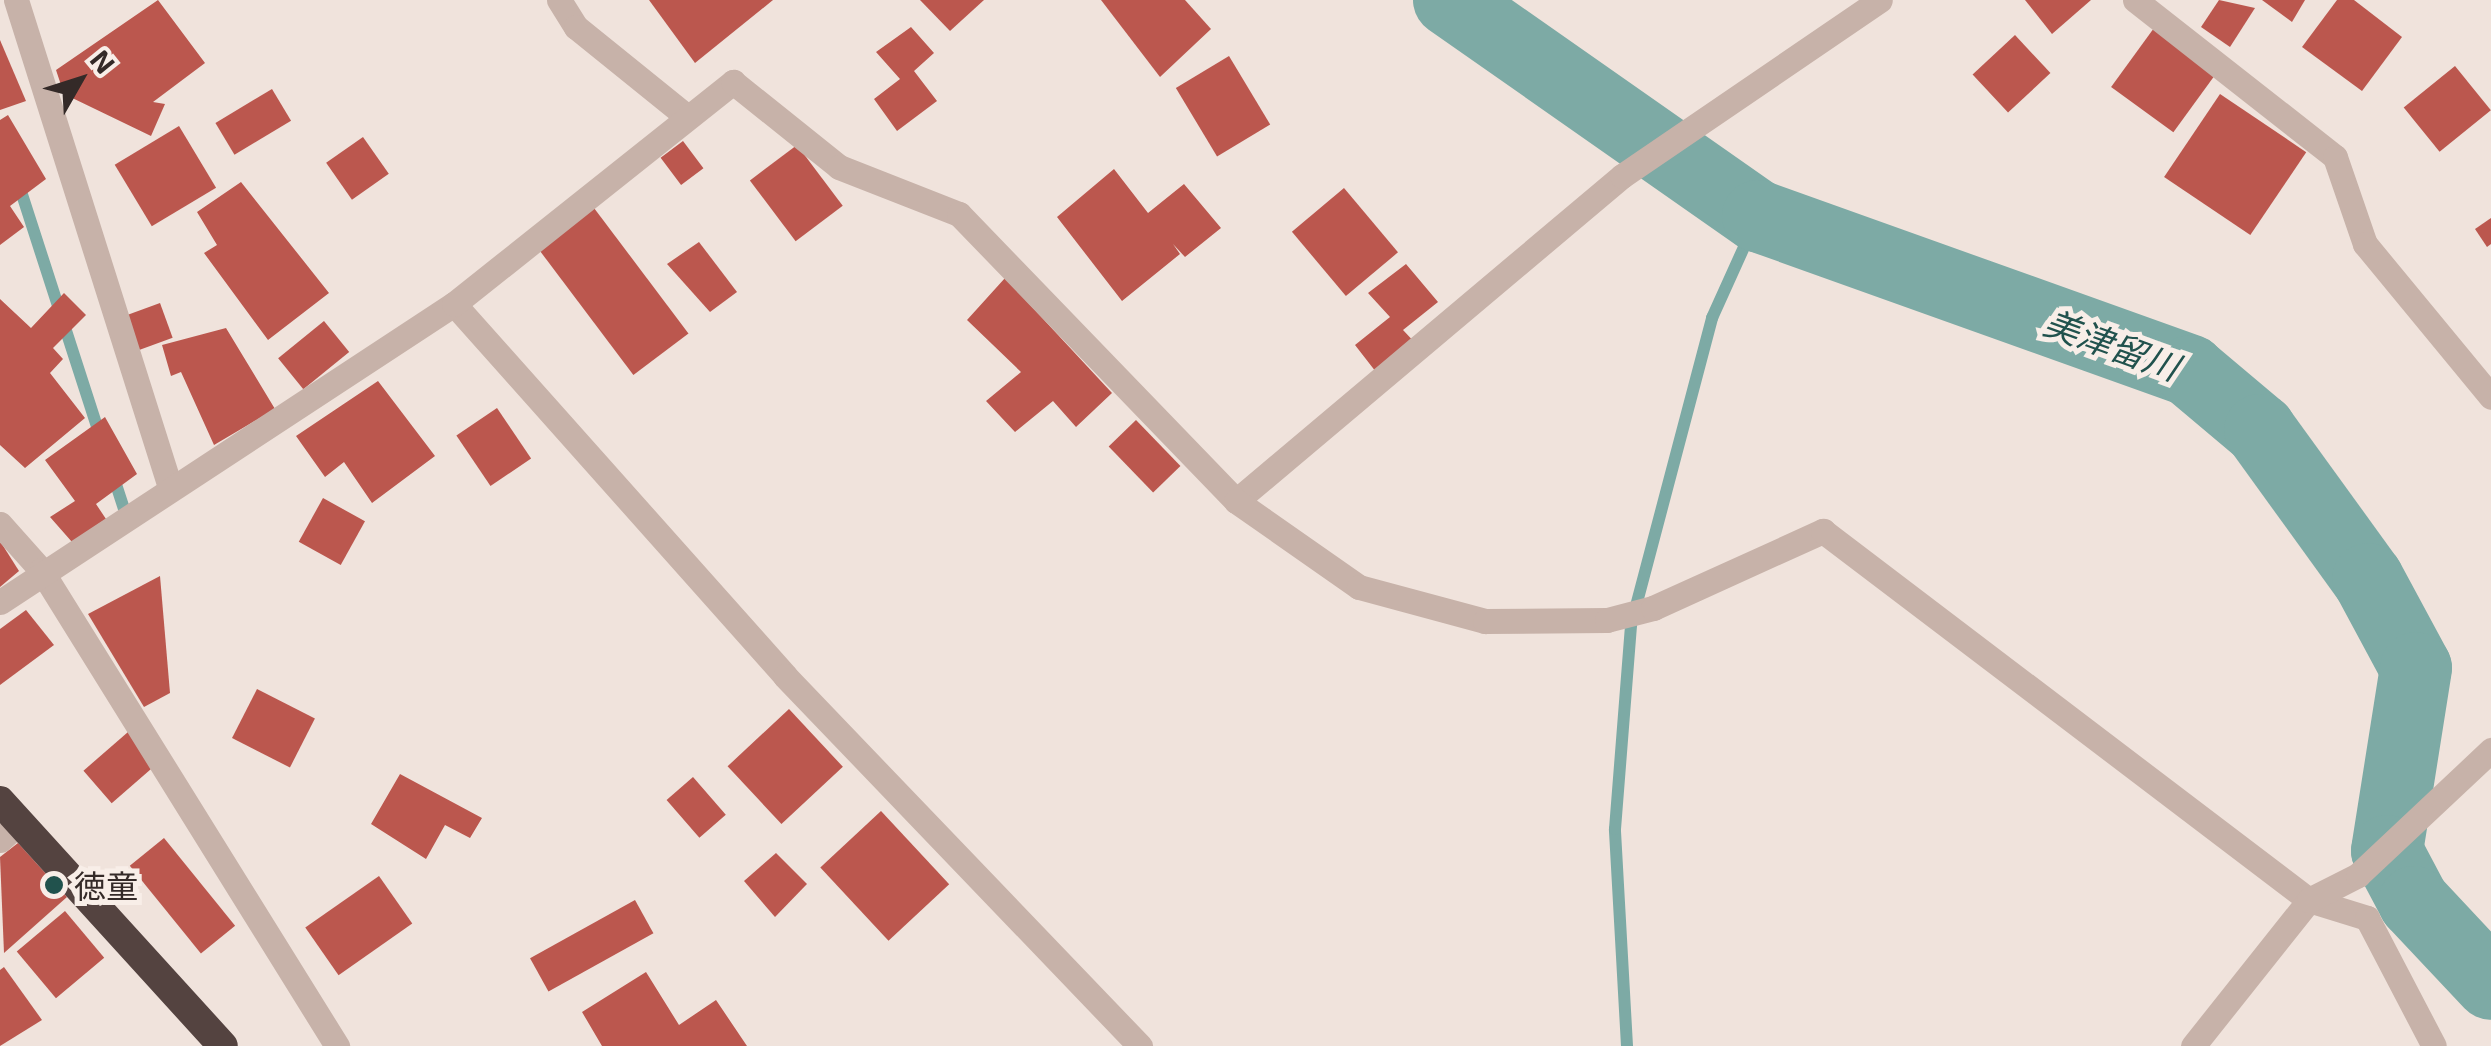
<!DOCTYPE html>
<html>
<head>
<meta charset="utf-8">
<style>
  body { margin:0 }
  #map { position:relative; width:2491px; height:1046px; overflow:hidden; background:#f0e3dc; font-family:"Exo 2","Noto Sans JP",sans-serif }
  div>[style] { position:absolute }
  .stream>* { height:12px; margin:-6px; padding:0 6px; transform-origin:6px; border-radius:6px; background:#7daaa5 }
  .river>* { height:72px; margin:-36px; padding:0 36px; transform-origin:36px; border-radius:36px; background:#7daaa5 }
  .building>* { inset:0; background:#bb574e; transform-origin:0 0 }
  .street>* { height:25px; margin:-12.5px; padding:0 12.5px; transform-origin:12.5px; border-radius:12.5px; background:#c7b2a9 }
  .highway>* { height:30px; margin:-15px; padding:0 15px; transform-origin:15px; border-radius:15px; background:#544340 }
  .dots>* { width:28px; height:28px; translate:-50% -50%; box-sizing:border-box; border:5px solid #f8eee8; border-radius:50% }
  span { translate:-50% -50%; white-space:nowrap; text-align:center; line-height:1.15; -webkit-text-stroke:10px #f8eee8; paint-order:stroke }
  .poi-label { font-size:32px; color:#342a28 }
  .left { translate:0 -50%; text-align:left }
  .water-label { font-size:35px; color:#21524d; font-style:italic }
  .north { position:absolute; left:30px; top:30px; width:100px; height:100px; -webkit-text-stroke:8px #f8eee8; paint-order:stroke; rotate:51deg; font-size:28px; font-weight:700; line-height:40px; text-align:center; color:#342a28 }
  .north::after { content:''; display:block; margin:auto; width:35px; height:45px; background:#342a28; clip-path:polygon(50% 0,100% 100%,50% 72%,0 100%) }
</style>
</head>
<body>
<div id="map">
  <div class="stream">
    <div style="left:18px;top:182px;width:270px;rotate:72.1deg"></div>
    <div style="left:112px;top:472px;width:38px;rotate:72deg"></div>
    <div style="left:1627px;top:1046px;width:217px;rotate:-93.2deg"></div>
    <div style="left:1615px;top:829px;width:205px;rotate:-85.5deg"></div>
    <div style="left:1631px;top:625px;width:318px;rotate:-75.2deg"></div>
    <div style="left:1712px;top:318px;width:112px;rotate:-65.7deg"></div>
  </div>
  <div class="river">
    <div style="left:1449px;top:0;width:377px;rotate:35deg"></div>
    <div style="left:1758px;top:216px;width:459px;rotate:19.7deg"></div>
    <div style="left:2190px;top:371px;width:92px;rotate:40.1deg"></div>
    <div style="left:2260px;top:430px;width:184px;rotate:54.1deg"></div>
    <div style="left:2368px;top:579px;width:101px;rotate:61.7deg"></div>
    <div style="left:2416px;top:668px;width:185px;rotate:99deg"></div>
    <div style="left:2387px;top:851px;width:58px;rotate:62.1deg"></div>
    <div style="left:2414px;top:902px;width:112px;rotate:46.8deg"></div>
  </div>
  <div class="building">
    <div style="clip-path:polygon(158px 0,205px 63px,153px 102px,165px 104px,151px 136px,64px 94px,56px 70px)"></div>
    <div style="clip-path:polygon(649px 0,773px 0,695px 63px)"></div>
    <div style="clip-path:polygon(920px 0,984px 0,950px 31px)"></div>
    <div style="clip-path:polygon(1101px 0,1185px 0,1211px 29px,1160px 77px)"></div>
    <div style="clip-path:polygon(2025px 0,2091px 0,2052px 34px)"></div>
    <div style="clip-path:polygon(2219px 0,2255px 8px,2230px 47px,2201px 27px)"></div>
    <div style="clip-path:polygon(2262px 0,2305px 0,2292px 22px)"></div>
    <div style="clip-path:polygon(2337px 0,2354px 0,2402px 37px,2362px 91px,2302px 47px)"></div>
    <div style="clip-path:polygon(911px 27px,934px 53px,914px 71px,937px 101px,897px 131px,874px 99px,900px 79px,876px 52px)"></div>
    <div style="left:2154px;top:28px;width:77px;height:73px;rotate:36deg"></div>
    <div style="left:2015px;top:35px;width:52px;height:58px;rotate:47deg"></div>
    <div style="clip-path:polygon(0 40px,26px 101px,0 110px)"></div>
    <div style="left:1229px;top:56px;width:80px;height:62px;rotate:59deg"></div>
    <div style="left:2455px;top:66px;width:57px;height:66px;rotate:51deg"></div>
    <div style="left:272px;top:89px;width:37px;height:66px;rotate:59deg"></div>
    <div style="left:2220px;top:94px;width:104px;height:100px;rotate:34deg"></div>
    <div style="clip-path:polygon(8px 115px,46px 179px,10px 206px,24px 227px,0 245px,0 120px)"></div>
    <div style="left:179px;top:126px;width:72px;height:75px;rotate:59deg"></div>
    <div style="left:363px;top:137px;width:45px;height:45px;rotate:55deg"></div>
    <div style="left:683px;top:141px;width:34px;height:28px;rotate:53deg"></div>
    <div style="left:797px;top:145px;width:76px;height:59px;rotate:53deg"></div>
    <div style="clip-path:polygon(1114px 169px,1148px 213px,1184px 184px,1221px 228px,1185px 257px,1173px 244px,1180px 254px,1122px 301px,1057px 217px)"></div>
    <div style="clip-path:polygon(241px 182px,329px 293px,268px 340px,204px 253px,217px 245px,197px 212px)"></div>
    <div style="left:1344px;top:188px;width:84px;height:68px;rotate:50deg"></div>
    <div style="left:594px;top:208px;width:157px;height:69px;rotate:53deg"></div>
    <div style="clip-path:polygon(2491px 218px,2491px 244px,2487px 247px,2475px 229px)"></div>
    <div style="clip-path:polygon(699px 242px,737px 292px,710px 312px,667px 264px)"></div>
    <div style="clip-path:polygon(1406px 264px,1438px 302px,1403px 330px,1419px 347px,1376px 372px,1355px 345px,1390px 317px,1368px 293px)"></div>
    <div style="clip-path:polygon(1005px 278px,1112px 393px,1076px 427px,1053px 401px,1015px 432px,986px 401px,1021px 372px,967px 320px)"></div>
    <div style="clip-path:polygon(64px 293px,86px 315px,53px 348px,63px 359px,50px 373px,85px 418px,25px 468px,0 445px,0 299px,31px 328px)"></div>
    <div style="left:160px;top:303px;width:37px;height:40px;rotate:70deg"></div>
    <div style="left:324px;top:321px;width:40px;height:59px;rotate:51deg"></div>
    <div style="clip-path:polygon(226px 328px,275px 409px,214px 445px,181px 372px,171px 376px,162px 345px)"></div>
    <div style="clip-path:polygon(378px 381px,435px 456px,372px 503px,344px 462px,325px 477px,296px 436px)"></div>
    <div style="left:497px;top:408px;width:61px;height:49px;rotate:56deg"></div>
    <div style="clip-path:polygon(105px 417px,137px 474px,96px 504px,106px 519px,72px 542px,50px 517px,75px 501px,45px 460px)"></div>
    <div style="left:1136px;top:420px;width:64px;height:38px;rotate:46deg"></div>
    <div style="left:323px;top:498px;width:48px;height:50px;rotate:29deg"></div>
    <div style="clip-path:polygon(0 541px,19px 571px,0 587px)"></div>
    <div style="clip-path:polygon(160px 576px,170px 693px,144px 707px,88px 614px)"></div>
    <div style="clip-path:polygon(26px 610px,54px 645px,0 685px,0 629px)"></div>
    <div style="left:257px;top:689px;width:65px;height:55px;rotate:27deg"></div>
    <div style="left:789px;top:709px;width:79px;height:84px;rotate:47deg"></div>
    <div style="left:128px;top:732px;width:43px;height:59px;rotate:49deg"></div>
    <div style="clip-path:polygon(400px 774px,482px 818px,470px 838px,445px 825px,426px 859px,371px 824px)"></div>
    <div style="left:693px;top:777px;width:50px;height:35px;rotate:49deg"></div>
    <div style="left:881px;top:811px;width:100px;height:83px;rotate:47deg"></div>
    <div style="left:164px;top:838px;width:113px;height:44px;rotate:51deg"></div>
    <div style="clip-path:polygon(18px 843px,67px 897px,4px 953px,0 857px)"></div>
    <div style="clip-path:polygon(776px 853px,807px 884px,775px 917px,744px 881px)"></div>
    <div style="left:379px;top:876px;width:58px;height:90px;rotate:55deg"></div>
    <div style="left:635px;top:900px;width:38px;height:120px;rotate:61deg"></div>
    <div style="left:65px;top:911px;width:61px;height:63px;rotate:50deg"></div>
    <div style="clip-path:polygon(4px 967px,42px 1020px,0 1046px,0 970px)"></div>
    <div style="clip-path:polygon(646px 972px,679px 1025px,716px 1000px,747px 1046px,602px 1046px,582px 1012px)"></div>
  </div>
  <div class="street">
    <div style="left:16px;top:0;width:511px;rotate:72.45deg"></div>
    <div style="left:559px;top:0;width:32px;rotate:58deg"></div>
    <div style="left:576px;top:27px;width:140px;rotate:38.9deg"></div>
    <div style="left:2135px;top:0;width:254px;rotate:38.1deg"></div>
    <div style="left:2335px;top:157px;width:92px;rotate:71deg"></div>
    <div style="left:2365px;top:244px;width:198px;rotate:50.5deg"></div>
    <div style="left:454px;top:304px;width:498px;rotate:48.3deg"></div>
    <div style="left:785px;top:676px;width:513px;rotate:46.19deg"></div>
    <div style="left:1236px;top:501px;width:505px;rotate:-40.1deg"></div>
    <div style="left:1622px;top:176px;width:312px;rotate:-34.3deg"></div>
    <div style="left:0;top:524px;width:62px;rotate:48.3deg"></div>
    <div style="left:41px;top:570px;width:561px;rotate:58.12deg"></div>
    <div style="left:0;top:602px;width:543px;rotate:-33.28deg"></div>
    <div style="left:454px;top:304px;width:357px;rotate:-38.5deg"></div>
    <div style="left:733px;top:82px;width:136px;rotate:38.7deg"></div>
    <div style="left:839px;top:167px;width:129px;rotate:21.4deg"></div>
    <div style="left:959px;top:214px;width:399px;rotate:46deg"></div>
    <div style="left:1236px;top:501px;width:150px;rotate:35deg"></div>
    <div style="left:1359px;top:587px;width:131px;rotate:15.1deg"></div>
    <div style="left:1485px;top:621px;width:122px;rotate:-0.5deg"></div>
    <div style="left:1607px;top:620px;width:48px;rotate:-14.6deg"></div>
    <div style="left:1653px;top:608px;width:187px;rotate:-24.4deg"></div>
    <div style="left:1823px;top:531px;width:610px;rotate:37.21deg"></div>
    <div style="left:2309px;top:900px;width:61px;rotate:17.2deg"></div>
    <div style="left:2367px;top:918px;width:144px;rotate:62.4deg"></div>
    <div style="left:0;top:840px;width:25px;rotate:-42deg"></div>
    <div style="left:2193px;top:1046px;width:186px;rotate:-51.5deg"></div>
    <div style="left:2309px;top:900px;width:55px;rotate:-27deg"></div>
    <div style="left:2358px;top:875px;width:183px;rotate:-43.2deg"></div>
  </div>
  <div class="highway">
    <div style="left:0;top:801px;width:331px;rotate:47.7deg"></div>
  </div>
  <div class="dots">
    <div style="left:54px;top:885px;background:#21524d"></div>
  </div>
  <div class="poi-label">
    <span class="left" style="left:74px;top:885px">徳童</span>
  </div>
  <div class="water-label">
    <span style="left:2112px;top:344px;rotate:20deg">美津留川</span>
  </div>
  <div class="north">N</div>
</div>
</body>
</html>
